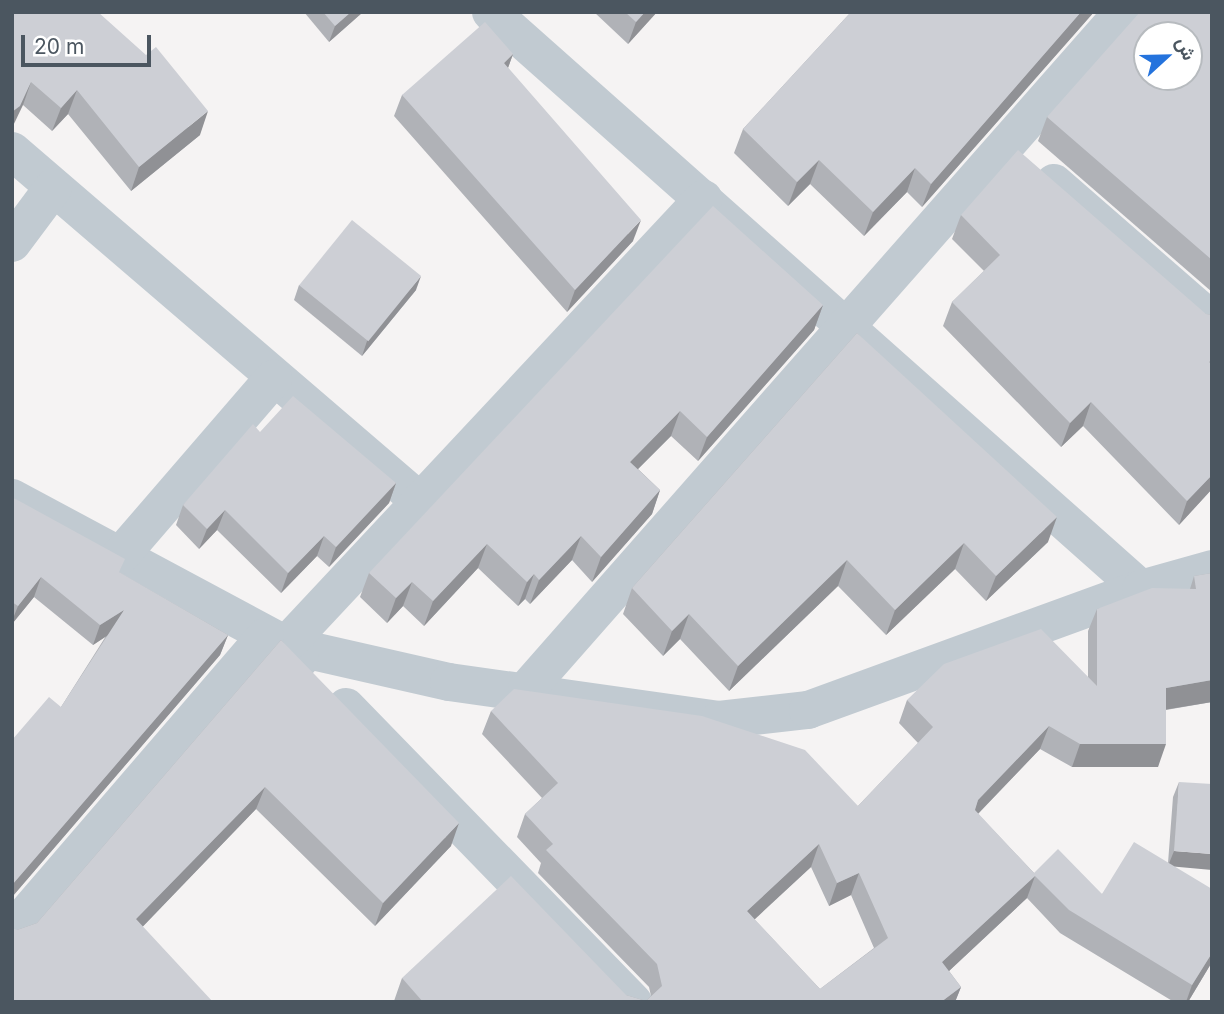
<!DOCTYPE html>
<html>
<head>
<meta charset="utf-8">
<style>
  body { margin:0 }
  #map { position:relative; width:1224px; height:1014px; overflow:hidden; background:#f5f3f3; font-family:Inter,Vazirmatn,sans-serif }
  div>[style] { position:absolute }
  .minor>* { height:38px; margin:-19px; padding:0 19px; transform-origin:19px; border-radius:19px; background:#c1cad1 }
  .wall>* { inset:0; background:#b0b2b7 }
  .shaded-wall>* { inset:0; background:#909195 }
  .building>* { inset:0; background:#cdcfd5; transform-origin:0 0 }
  span { translate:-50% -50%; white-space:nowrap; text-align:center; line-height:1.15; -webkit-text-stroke:5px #fff; paint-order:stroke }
  .frame { position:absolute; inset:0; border:14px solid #4b5660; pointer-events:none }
  .north { position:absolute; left:1133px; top:21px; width:70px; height:70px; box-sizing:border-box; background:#fff; border:2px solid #b7bbbf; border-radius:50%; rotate:68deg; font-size:19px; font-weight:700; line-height:28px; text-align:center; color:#4b5660 }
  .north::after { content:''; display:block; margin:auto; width:24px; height:32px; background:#2473dd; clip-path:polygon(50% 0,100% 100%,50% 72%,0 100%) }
  .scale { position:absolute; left:21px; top:35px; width:130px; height:32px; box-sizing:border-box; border:4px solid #4b5660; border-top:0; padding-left:9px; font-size:21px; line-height:24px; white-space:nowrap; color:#4b5660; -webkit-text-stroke:5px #fff; paint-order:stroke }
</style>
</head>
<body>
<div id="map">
  <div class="minor">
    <div style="left:491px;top:12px;width:869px;rotate:41.6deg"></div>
    <div style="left:12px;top:151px;width:533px;rotate:40.66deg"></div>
    <div style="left:1054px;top:183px;width:210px;rotate:41.1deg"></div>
    <div style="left:12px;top:243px;width:69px;rotate:-53.3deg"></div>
    <div style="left:12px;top:498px;width:311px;rotate:28.2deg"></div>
    <div style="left:286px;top:645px;width:167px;rotate:12.8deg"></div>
    <div style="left:449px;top:682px;width:273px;rotate:8deg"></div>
    <div style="left:719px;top:720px;width:90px;rotate:-6.4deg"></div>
    <div style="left:808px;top:710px;width:354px;rotate:-20deg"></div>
    <div style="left:1141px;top:589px;width:74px;rotate:-15.7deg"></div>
    <div style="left:121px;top:555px;width:233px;rotate:-49.2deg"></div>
    <div style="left:300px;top:659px;width:20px;rotate:-135deg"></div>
    <div style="left:286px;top:645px;width:611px;rotate:-46.92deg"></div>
    <div style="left:527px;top:689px;width:902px;rotate:-48.64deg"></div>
    <div style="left:346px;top:707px;width:412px;rotate:45.8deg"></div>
    <div style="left:12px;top:931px;width:388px;rotate:-49.3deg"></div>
  </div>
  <div class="wall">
    <div style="clip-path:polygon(12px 12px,200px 135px,131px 191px,68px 114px,52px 131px,23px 105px)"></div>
    <div style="clip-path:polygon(304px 12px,363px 12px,329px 42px)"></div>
    <div style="clip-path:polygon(594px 12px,657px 12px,628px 44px)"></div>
    <div style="clip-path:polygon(851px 12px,1094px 12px,922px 207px,907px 192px,864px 236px,810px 184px,788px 206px,734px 153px,743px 129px)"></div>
    <div style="clip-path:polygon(1212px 12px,1212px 292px,1038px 141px,1047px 117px)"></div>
    <div style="clip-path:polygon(513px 54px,508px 68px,633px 241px,567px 312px,394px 116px,402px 95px)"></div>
    <div style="clip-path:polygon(961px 215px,1206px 314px,1212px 315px,1212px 489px,1179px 525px,1083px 426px,1061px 447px,943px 326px,952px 302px,984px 271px,952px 239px)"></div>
    <div style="clip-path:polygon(299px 285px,416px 290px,362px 356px,294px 300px)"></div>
    <div style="clip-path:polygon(823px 305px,814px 330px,698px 461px,671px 436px,638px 469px,660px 490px,652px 514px,592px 582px,572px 560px,530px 604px,525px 599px,518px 606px,478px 568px,424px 626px,403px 606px,387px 623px,360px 597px,369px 573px)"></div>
    <div style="clip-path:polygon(857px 333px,1048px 542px,986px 601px,955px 569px,886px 635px,838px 586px,729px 691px,680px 639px,663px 656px,623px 614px,632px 588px)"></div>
    <div style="clip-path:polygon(260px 432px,396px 483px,389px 503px,329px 567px,317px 556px,281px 593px,217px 530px,199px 549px,176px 525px,183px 505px)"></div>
    <div style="clip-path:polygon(12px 497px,120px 573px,228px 635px,220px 655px,12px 897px,12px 740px,61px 707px,106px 636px,93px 645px,34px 597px,12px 624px)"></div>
    <div style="clip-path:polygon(evenodd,1212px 573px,1212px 702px,1166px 710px,1158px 767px,1072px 767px,1040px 749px,978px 814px,1034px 873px,1102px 894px,1168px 863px,1173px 797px,1179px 782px,1175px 867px,1212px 962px,1188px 1002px,1174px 1002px,1060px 933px,1027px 898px,949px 971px,961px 987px,955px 1002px,394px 1001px,402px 978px,626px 995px,646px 1001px,651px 996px,649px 987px,538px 873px,541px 863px,517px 837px,525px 814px,542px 798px,482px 734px,491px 711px,858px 806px,918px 743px,899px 723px,907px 700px,1088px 678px,1088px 631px,1097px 609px,1190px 589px,1194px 576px,1212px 573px,811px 867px,829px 906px,851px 895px,874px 948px,820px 989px,754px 919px,811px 867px)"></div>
    <div style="clip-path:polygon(281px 640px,451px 846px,375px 926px,256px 809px,143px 926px,17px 930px,37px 923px)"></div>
  </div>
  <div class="shaded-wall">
    <div style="clip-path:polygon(351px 12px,363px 12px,329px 42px,335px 26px)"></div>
    <div style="clip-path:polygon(645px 12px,657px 12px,628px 44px,636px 22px)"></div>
    <div style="clip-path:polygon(1081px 12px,1094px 12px,922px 207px,931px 184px)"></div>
    <div style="clip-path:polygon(513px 54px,505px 76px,504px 63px)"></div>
    <div style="clip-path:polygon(31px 82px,23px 105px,12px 128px,12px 112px)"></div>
    <div style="clip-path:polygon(77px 90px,68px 114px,52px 131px,61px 108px)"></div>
    <div style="clip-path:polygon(208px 111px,200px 135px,131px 191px,139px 167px)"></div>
    <div style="clip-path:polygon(819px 160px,810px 184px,788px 206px,797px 182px)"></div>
    <div style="clip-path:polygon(915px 168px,907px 192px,864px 236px,873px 212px)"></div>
    <div style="clip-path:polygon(641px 220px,633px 241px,567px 312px,575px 290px)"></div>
    <div style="clip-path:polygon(421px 276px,416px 290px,362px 356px,367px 341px)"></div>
    <div style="clip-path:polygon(823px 305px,814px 330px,698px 461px,707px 437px)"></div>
    <div style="clip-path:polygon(1091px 402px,1083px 426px,1061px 447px,1070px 423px)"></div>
    <div style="clip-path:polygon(680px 411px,671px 436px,621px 486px,630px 462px)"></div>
    <div style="clip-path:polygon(1212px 475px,1212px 489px,1179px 525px,1187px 501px)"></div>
    <div style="clip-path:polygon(396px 483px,389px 503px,329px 567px,336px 547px)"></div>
    <div style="clip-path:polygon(660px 490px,652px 514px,592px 582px,601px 557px)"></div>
    <div style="clip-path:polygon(225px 510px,217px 530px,199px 549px,207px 529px)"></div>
    <div style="clip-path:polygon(1057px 517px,1048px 542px,986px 601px,996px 576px)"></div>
    <div style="clip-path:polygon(324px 536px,317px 556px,281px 593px,288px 573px)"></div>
    <div style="clip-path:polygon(581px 536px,572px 560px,530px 604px,539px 580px)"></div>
    <div style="clip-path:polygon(964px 543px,955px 569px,886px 635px,895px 610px)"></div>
    <div style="clip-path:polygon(487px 544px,478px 568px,424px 626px,433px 601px)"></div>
    <div style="clip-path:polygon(847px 560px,838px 586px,729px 691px,738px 666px)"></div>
    <div style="clip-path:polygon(534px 574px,525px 599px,518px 606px,527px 582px)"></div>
    <div style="clip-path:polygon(41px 577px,34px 597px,12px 624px,12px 621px,18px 606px)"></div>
    <div style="clip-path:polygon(412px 582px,403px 606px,387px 623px,396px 598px)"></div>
    <div style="clip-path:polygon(124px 610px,116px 630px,93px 645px,100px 625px)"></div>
    <div style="clip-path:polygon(689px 614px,680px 639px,663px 656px,672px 631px)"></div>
    <div style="clip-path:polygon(228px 635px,220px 655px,12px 897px,12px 885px)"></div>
    <div style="clip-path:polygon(1212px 680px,1212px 702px,1157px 711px,1166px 688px)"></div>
    <div style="clip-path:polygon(1049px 726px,1040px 749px,970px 822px,978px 800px)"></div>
    <div style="clip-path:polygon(1080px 744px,1166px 744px,1158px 767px,1072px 767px)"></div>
    <div style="clip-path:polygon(265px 787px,256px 809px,128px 942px,136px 919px)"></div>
    <div style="clip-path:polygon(459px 823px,451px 846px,375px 926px,383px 903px)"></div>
    <div style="clip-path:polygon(819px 844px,811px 867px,739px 934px,747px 911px)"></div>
    <div style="clip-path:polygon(1174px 851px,1212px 854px,1212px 870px,1168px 866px)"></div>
    <div style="clip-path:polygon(859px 873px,851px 895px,829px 906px,837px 883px)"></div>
    <div style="clip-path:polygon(1035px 876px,1027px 898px,934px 985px,942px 962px)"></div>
    <div style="clip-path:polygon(1212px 953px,1212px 962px,1188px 1002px,1186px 1002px,1192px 985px)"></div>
    <div style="clip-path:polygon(961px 987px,955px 1002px,941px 1002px)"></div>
  </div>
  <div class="building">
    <div style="clip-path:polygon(12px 12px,98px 12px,146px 55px,156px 47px,208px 111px,139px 167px,77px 90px,61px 108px,31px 82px,20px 106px,12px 112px)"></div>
    <div style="clip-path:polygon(323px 12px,351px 12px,335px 26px)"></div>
    <div style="clip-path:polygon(625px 12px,645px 12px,636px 22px)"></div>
    <div style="clip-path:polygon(851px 12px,1081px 12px,931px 184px,915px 168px,873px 212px,819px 160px,797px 182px,743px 129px)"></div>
    <div style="clip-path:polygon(evenodd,1140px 12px,1212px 12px,1212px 260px,1047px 117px,1140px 12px,1147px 35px,1189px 35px,1189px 77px,1147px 77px,1147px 35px)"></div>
    <div style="clip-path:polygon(485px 22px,513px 54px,504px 63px,641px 220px,575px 290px,402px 95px)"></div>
    <div style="clip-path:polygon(1018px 150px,1206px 314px,1212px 315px,1212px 359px,1209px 362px,1212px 365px,1212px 475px,1187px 501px,1091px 402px,1070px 423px,952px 302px,1000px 255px,961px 215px)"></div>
    <div style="clip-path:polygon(713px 206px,823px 305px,707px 437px,680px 411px,630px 462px,660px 490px,601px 557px,581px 536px,539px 580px,534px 574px,527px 582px,487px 544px,433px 601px,412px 582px,396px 598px,369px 573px)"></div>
    <div style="left:352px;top:220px;width:89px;height:84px;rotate:39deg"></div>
    <div style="clip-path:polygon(857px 333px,1057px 517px,996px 576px,964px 543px,895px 610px,847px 560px,738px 666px,689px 614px,672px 631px,632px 588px)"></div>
    <div style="clip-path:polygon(293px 396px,396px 483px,336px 547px,324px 536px,288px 573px,225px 510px,207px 529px,183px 505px,253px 424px,260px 432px)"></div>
    <div style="clip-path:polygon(12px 497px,125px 559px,119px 572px,228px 635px,12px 885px,12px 740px,49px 697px,61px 707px,124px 610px,100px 625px,41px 577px,18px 606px,12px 602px)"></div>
    <div style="clip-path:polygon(evenodd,1212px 573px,1212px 680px,1166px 688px,1166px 744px,1080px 744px,1049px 726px,978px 800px,975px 810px,1034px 873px,1058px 849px,1102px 894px,1134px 842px,1212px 889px,1212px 953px,1192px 985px,1069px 910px,1035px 876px,942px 962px,961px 987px,941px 1002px,423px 1002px,402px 978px,511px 876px,626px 995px,646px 1001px,662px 986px,657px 964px,546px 850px,553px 844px,525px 814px,558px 783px,491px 711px,514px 689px,702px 716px,805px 750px,858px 806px,933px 727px,907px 700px,944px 664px,1041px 629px,1097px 686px,1097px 609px,1152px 588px,1196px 589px,1194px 576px,1212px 573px,819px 844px,837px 883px,859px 873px,888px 938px,820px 989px,747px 911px,819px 844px)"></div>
    <div style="clip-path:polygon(281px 640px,459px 823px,383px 903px,265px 787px,136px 919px,213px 1002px,12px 1002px,12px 928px,17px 930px,37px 923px)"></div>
    <div style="clip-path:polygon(1179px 782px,1212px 784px,1212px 854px,1174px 851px)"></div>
  </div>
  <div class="frame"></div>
  <div class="north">ش</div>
  <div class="scale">20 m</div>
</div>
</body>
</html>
